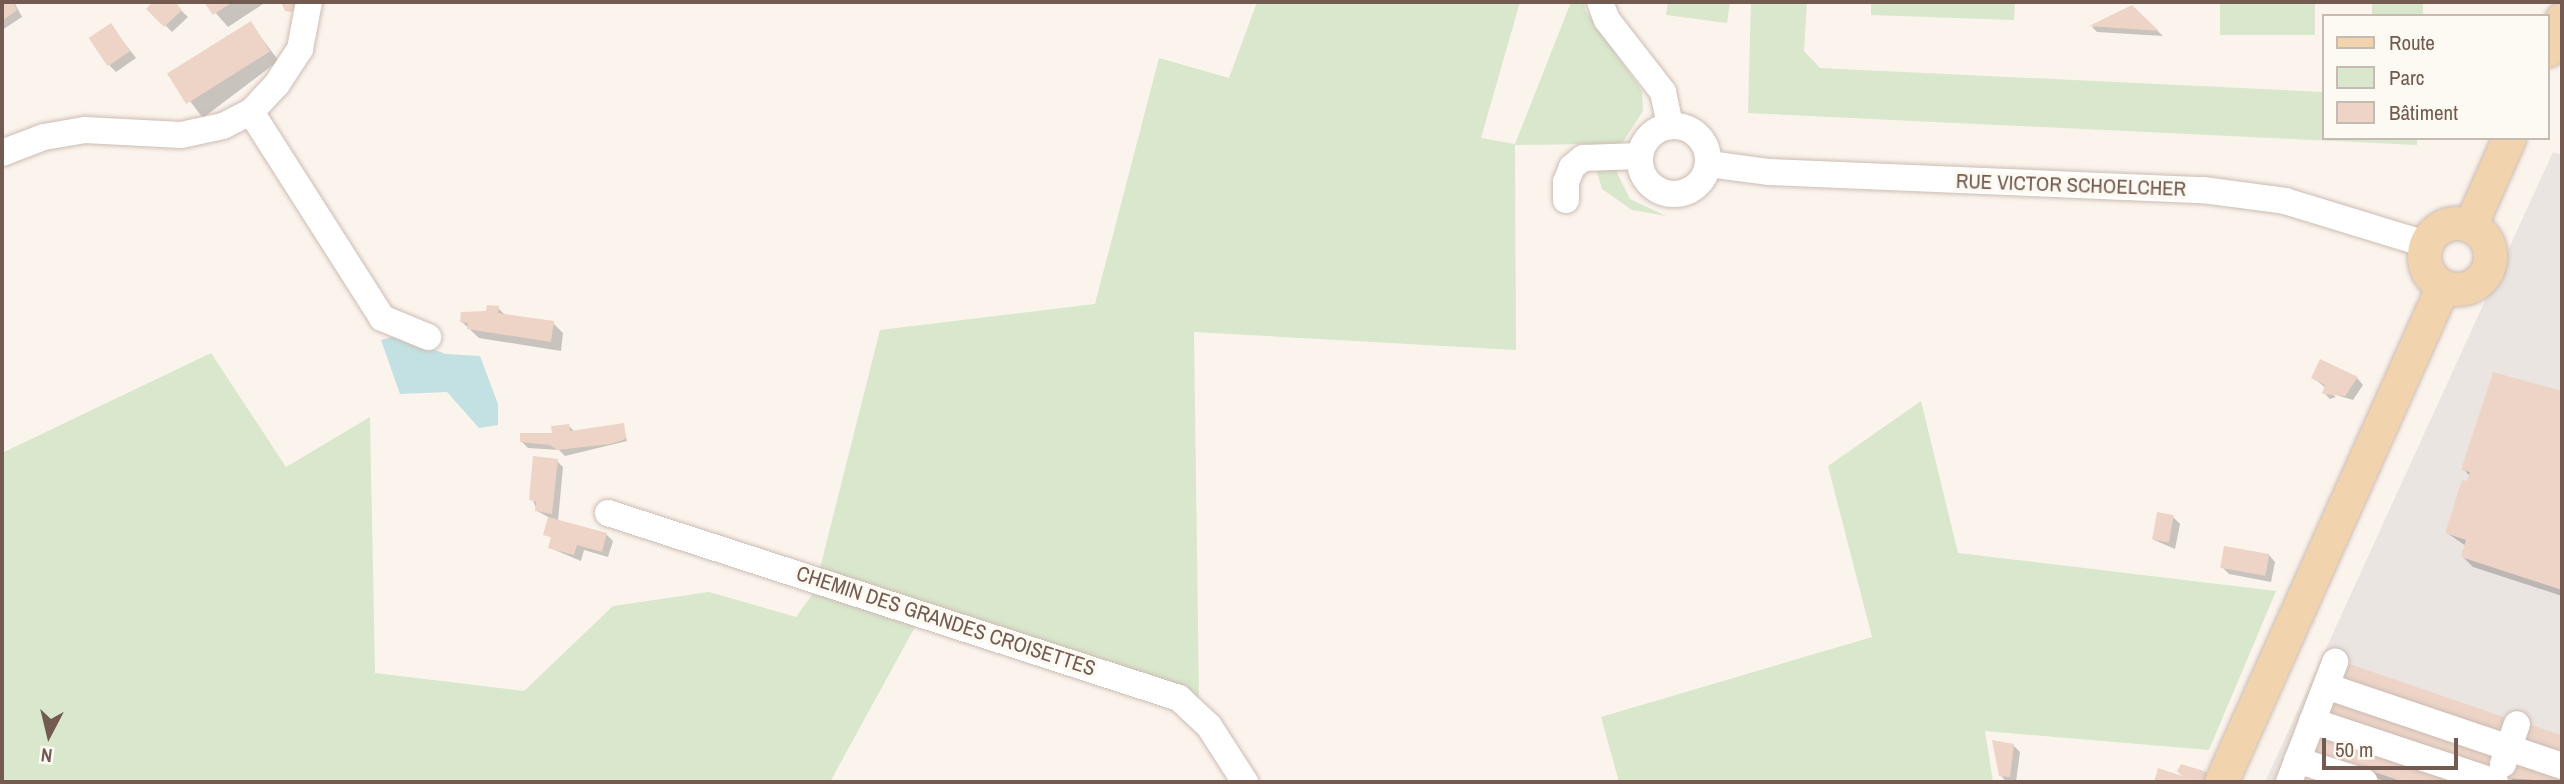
<!DOCTYPE html>
<html>
<head>
<meta charset="utf-8">
<style>
  body { margin:0 }
  #map { position:relative; width:2564px; height:784px; overflow:hidden; background:#fbf4ed; font-family:"Archivo Narrow",sans-serif }
  div>[style] { position:absolute }
  .industrial>* { inset:0; background:#ebe5e1 }
  .green>* { inset:0; background:#d9e7cc; transform-origin:0 0 }
  .water>* { inset:0; background:#c3e1e3 }
  .shadow>* { inset:0; background:#0003; transform-origin:0 0 }
  .building>* { inset:0; background:#edd4c7; transform-origin:0 0 }
  .roads { filter:drop-shadow(0 0 2px #ccbcb3) drop-shadow(0 0 2px #ccbcb3) }
  .minor>* { height:26px; margin:-13px; padding:0 13px; transform-origin:13px; border-radius:13px; background:#fff }
  .minor>.ring { margin:-13px; padding:0; box-sizing:content-box; background:none; border:26px solid #fff; border-radius:50% }
  .major>* { height:33px; margin:-16.5px; padding:0 16.5px; transform-origin:16.5px; border-radius:16.5px; background:#f1d3ae }
  .major>.ring { margin:-16.5px; padding:0; box-sizing:content-box; background:none; border:33px solid #f1d3ae; border-radius:50% }
  span { translate:-50% -50%; white-space:nowrap; text-align:center; line-height:1.15; -webkit-text-stroke:7px #fdf9f3; paint-order:stroke }
  .street-label { font-size:21px; color:#745b52 }
  .frame { position:absolute; inset:0; border:4px solid #745b52; pointer-events:none }
  .legend { position:absolute; left:2322px; top:14px; width:228px; height:126px; box-sizing:border-box; background:#fdf9f3; border:2px solid #c6bab3; margin:0; padding:9px 12px; list-style:none; font-size:21px; color:#745b52 }
  .legend li { display:flex; align-items:center; gap:14px; height:35px }
  .legend b { width:35px; border:2px solid #c6bab3 }
  .north { position:absolute; left:14px; top:700px; width:70px; height:70px; -webkit-text-stroke:5px #fdf9f3; paint-order:stroke; rotate:187deg; font-size:19px; font-weight:700; line-height:28px; text-align:center; color:#745b52 }
  .north::after { content:''; display:block; margin:auto; width:24px; height:32px; background:#745b52; clip-path:polygon(50% 0,100% 100%,50% 72%,0 100%) }
  .scale { position:absolute; left:2322px; top:738px; width:136px; height:32px; box-sizing:border-box; border:4px solid #745b52; border-top:0; padding-left:9px; font-size:21px; line-height:24px; white-space:nowrap; color:#745b52; -webkit-text-stroke:5px #fdf9f3; paint-order:stroke }
</style>
</head>
<body>
<div id="map">
  <div class="industrial">
    <div style="clip-path:polygon(2553px 152px,2562px 155px,2562px 782px,2265px 782px)"></div>
  </div>
  <div class="green">
    <div style="clip-path:polygon(1257px 2px,1520px 2px,1481px 138px,1515px 144px,1571px 2px,1584px 2px,1585px 10px,1642px 91px,1643px 111px,1619px 148px,1617px 173px,1630px 199px,1666px 216px,1632px 210px,1602px 189px,1589px 144px,1515px 145px,1516px 350px,1194px 332px,1199px 700px,927px 605px,830px 782px,2px 782px,2px 453px,211px 353px,286px 467px,370px 417px,375px 673px,524px 691px,613px 606px,709px 592px,796px 617px,814px 592px,880px 330px,1095px 304px,1159px 58px,1229px 78px)"></div>
    <div style="clip-path:polygon(1668px 2px,1730px 2px,1727px 23px,1666px 15px)"></div>
    <div style="clip-path:polygon(1751px 2px,1807px 2px,1804px 51px,1820px 68px,2324px 92px,2324px 138px,2417px 138px,2417px 145px,1748px 113px)"></div>
    <div style="clip-path:polygon(1871px 2px,2015px 2px,2014px 20px,1871px 15px)"></div>
    <div style="left:2220px;top:2px;width:95px;height:33px"></div>
    <div style="left:2372px;top:2px;width:51px;height:14px"></div>
    <div style="clip-path:polygon(1921px 401px,1958px 553px,2276px 591px,2209px 750px,1985px 731px,1993px 782px,1619px 782px,1601px 717px,1872px 637px,1828px 466px)"></div>
  </div>
  <div class="water">
    <div style="clip-path:polygon(396px 336px,446px 354px,480px 356px,498px 404px,498px 425px,479px 428px,447px 392px,400px 394px,381px 340px)"></div>
  </div>
  <div class="shadow">
    <div style="clip-path:polygon(2px 2px,14px 2px,22px 17px,2px 30px)"></div>
    <div style="clip-path:polygon(156px 2px,172px 2px,188px 17px,172px 32px,149px 9px)"></div>
    <div style="clip-path:polygon(206px 2px,266px 2px,228px 27px)"></div>
    <div style="clip-path:polygon(2132px 7px,2163px 36px,2097px 32px,2092px 27px)"></div>
    <div style="left:251px;top:24px;width:46px;height:95px;rotate:53deg"></div>
    <div style="clip-path:polygon(110px 25px,136px 58px,116px 72px,110px 66px)"></div>
    <div style="clip-path:polygon(498px 308px,506px 316px,553px 323px,563px 333px,561px 351px,479px 338px,462px 322px)"></div>
    <div style="clip-path:polygon(2494px 374px,2562px 394px,2562px 596px,2473px 567px,2463px 557px,2466px 546px,2447px 533px,2470px 476px,2463px 469px)"></div>
    <div style="clip-path:polygon(2313px 378px,2357px 378px,2363px 385px,2353px 400px,2330px 393px,2336px 397px,2330px 399px,2324px 393px,2326px 388px)"></div>
    <div style="clip-path:polygon(623px 425px,627px 441px,565px 456px,559px 450px,528px 448px,522px 442px,554px 435px,569px 426px,575px 432px)"></div>
    <div style="clip-path:polygon(557px 461px,563px 467px,558px 521px,606px 534px,613px 541px,608px 557px,584px 550px,581px 561px,550px 548px,552px 538px,545px 534px,550px 518px,537px 511px,531px 495px)"></div>
    <div style="clip-path:polygon(2173px 517px,2180px 524px,2175px 549px,2154px 540px)"></div>
    <div style="clip-path:polygon(2269px 555px,2275px 562px,2271px 582px,2229px 574px,2222px 567px)"></div>
    <div style="clip-path:polygon(2013px 745px,2020px 752px,2016px 782px,2007px 782px,2000px 775px)"></div>
    <div style="clip-path:polygon(2320px 760px,2469px 782px,2388px 782px)"></div>
    <div style="clip-path:polygon(2182px 766px,2209px 776px,2205px 782px,2156px 782px,2159px 770px,2182px 778px)"></div>
    <div style="clip-path:polygon(2562px 775px,2562px 782px,2514px 782px,2509px 777px)"></div>
  </div>
  <div class="building">
    <div style="clip-path:polygon(2px 2px,13px 2px,17px 10px,2px 21px)"></div>
    <div style="clip-path:polygon(153px 2px,175px 2px,182px 10px,164px 27px,146px 9px)"></div>
    <div style="clip-path:polygon(204px 2px,233px 2px,213px 15px)"></div>
    <div style="clip-path:polygon(281px 2px,300px 2px,292px 12px,285px 11px)"></div>
    <div style="clip-path:polygon(2132px 5px,2159px 31px,2089px 26px)"></div>
    <div style="left:251px;top:21px;width:36px;height:99px;rotate:58deg"></div>
    <div style="left:111px;top:23px;width:34px;height:27px;rotate:56deg"></div>
    <div style="clip-path:polygon(487px 305px,499px 306px,498px 313px,554px 321px,551px 342px,467px 329px,468px 323px,460px 322px,461px 312px,486px 311px)"></div>
    <div style="clip-path:polygon(2320px 359px,2358px 377px,2345px 396px,2322px 394px,2325px 385px,2311px 378px)"></div>
    <div style="clip-path:polygon(2493px 372px,2562px 391px,2562px 590px,2461px 557px,2466px 540px,2445px 533px,2462px 480px,2467px 481px,2470px 472px,2461px 470px)"></div>
    <div style="clip-path:polygon(624px 423px,626px 439px,610px 444px,557px 450px,550px 445px,520px 442px,520px 433px,552px 433px,551px 426px,569px 424px,570px 431px)"></div>
    <div style="clip-path:polygon(533px 456px,558px 459px,552px 514px,535px 511px,536px 502px,529px 500px)"></div>
    <div style="left:2157px;top:512px;width:17px;height:28px;rotate:10deg"></div>
    <div style="clip-path:polygon(548px 517px,607px 533px,602px 552px,577px 545px,574px 555px,548px 548px,551px 537px,543px 535px)"></div>
    <div style="left:2224px;top:546px;width:46px;height:22px;rotate:10deg"></div>
    <div style="left:2341px;top:661px;width:173px;height:23px;rotate:19deg"></div>
    <div style="left:2330px;top:693px;width:173px;height:23px;rotate:19deg"></div>
    <div style="clip-path:polygon(2528px 724px,2562px 735px,2562px 760px,2520px 746px)"></div>
    <div style="clip-path:polygon(2316px 729px,2473px 782px,2404px 782px,2308px 750px)"></div>
    <div style="clip-path:polygon(1992px 740px,2014px 744px,2010px 777px,1999px 776px)"></div>
    <div style="clip-path:polygon(2514px 757px,2562px 773px,2562px 782px,2507px 778px)"></div>
    <div style="clip-path:polygon(2181px 764px,2207px 772px,2204px 781px,2154px 782px,2158px 768px,2182px 776px,2177px 771px)"></div>
  </div>
  <div class="roads">
    <div class="minor">
      <div style="left:1600px;top:2px;width:19px;rotate:69deg"></div>
      <div style="left:1607px;top:20px;width:91px;rotate:52.1deg"></div>
      <div style="left:1663px;top:92px;width:35px;rotate:78deg"></div>
      <div style="left:251px;top:112px;width:244px;rotate:57.5deg"></div>
      <div style="left:382px;top:318px;width:50px;rotate:22.4deg"></div>
      <div class="ring" style="left:1640px;top:126px;width:42px;height:42px"></div>
      <div style="left:2px;top:153px;width:45px;rotate:-20.9deg"></div>
      <div style="left:44px;top:137px;width:42px;rotate:-9.7deg"></div>
      <div style="left:85px;top:130px;width:96px;rotate:3deg"></div>
      <div style="left:181px;top:135px;width:43px;rotate:-12.1deg"></div>
      <div style="left:223px;top:126px;width:31px;rotate:-27deg"></div>
      <div style="left:251px;top:112px;width:38px;rotate:-47deg"></div>
      <div style="left:277px;top:84px;width:42px;rotate:-56.7deg"></div>
      <div style="left:300px;top:49px;width:48px;rotate:-79.2deg"></div>
      <div style="left:1709px;top:164px;width:61px;rotate:7.6deg"></div>
      <div style="left:1769px;top:172px;width:434px;rotate:2.4deg"></div>
      <div style="left:2203px;top:190px;width:83px;rotate:7.6deg"></div>
      <div style="left:2285px;top:201px;width:147px;rotate:17deg"></div>
      <div style="left:1566px;top:200px;width:18px;rotate:-90deg"></div>
      <div style="left:1566px;top:182px;width:16px;rotate:-68deg"></div>
      <div style="left:1572px;top:167px;width:14px;rotate:-39deg"></div>
      <div style="left:1583px;top:158px;width:57px;rotate:-2deg"></div>
      <div style="left:608px;top:513px;width:600px;rotate:17.95deg"></div>
      <div style="left:1179px;top:698px;width:41px;rotate:43deg"></div>
      <div style="left:1209px;top:726px;width:67px;rotate:57.3deg"></div>
      <div style="left:2326px;top:686px;width:249px;rotate:18.7deg"></div>
      <div style="left:2312px;top:721px;width:193px;rotate:18.4deg"></div>
      <div style="left:2297px;top:760px;width:71px;rotate:17.9deg"></div>
      <div style="left:2503px;top:764px;width:42px;rotate:-70.7deg"></div>
      <div style="left:2289px;top:782px;width:129px;rotate:-69deg"></div>
    </div>
    <div class="major">
      <div style="left:2548px;top:50px;width:34px;rotate:-66deg"></div>
      <div class="ring" style="left:2424px;top:223px;width:33px;height:33px"></div>
      <div style="left:2470px;top:226px;width:96px;rotate:-66.1deg"></div>
      <div style="left:2221px;top:782px;width:543px;rotate:-65.89deg"></div>
    </div>
  </div>
  <div class="street-label">
    <span style="left:2071px;top:185px;rotate:2deg">RUE VICTOR SCHOELCHER</span>
    <span style="left:946px;top:621px;rotate:18deg">CHEMIN DES GRANDES CROISETTES</span>
  </div>
  <div class="frame"></div>
  <ul class="legend">
  <li><b style="height:9px;background:#f1d3ae"></b>Route</li>
  <li><b style="height:19px;background:#d9e7cc"></b>Parc</li>
  <li><b style="height:19px;background:#edd4c7"></b>Bâtiment</li>
  </ul>
  <div class="north">N</div>
  <div class="scale">50 m</div>
</div>
</body>
</html>
